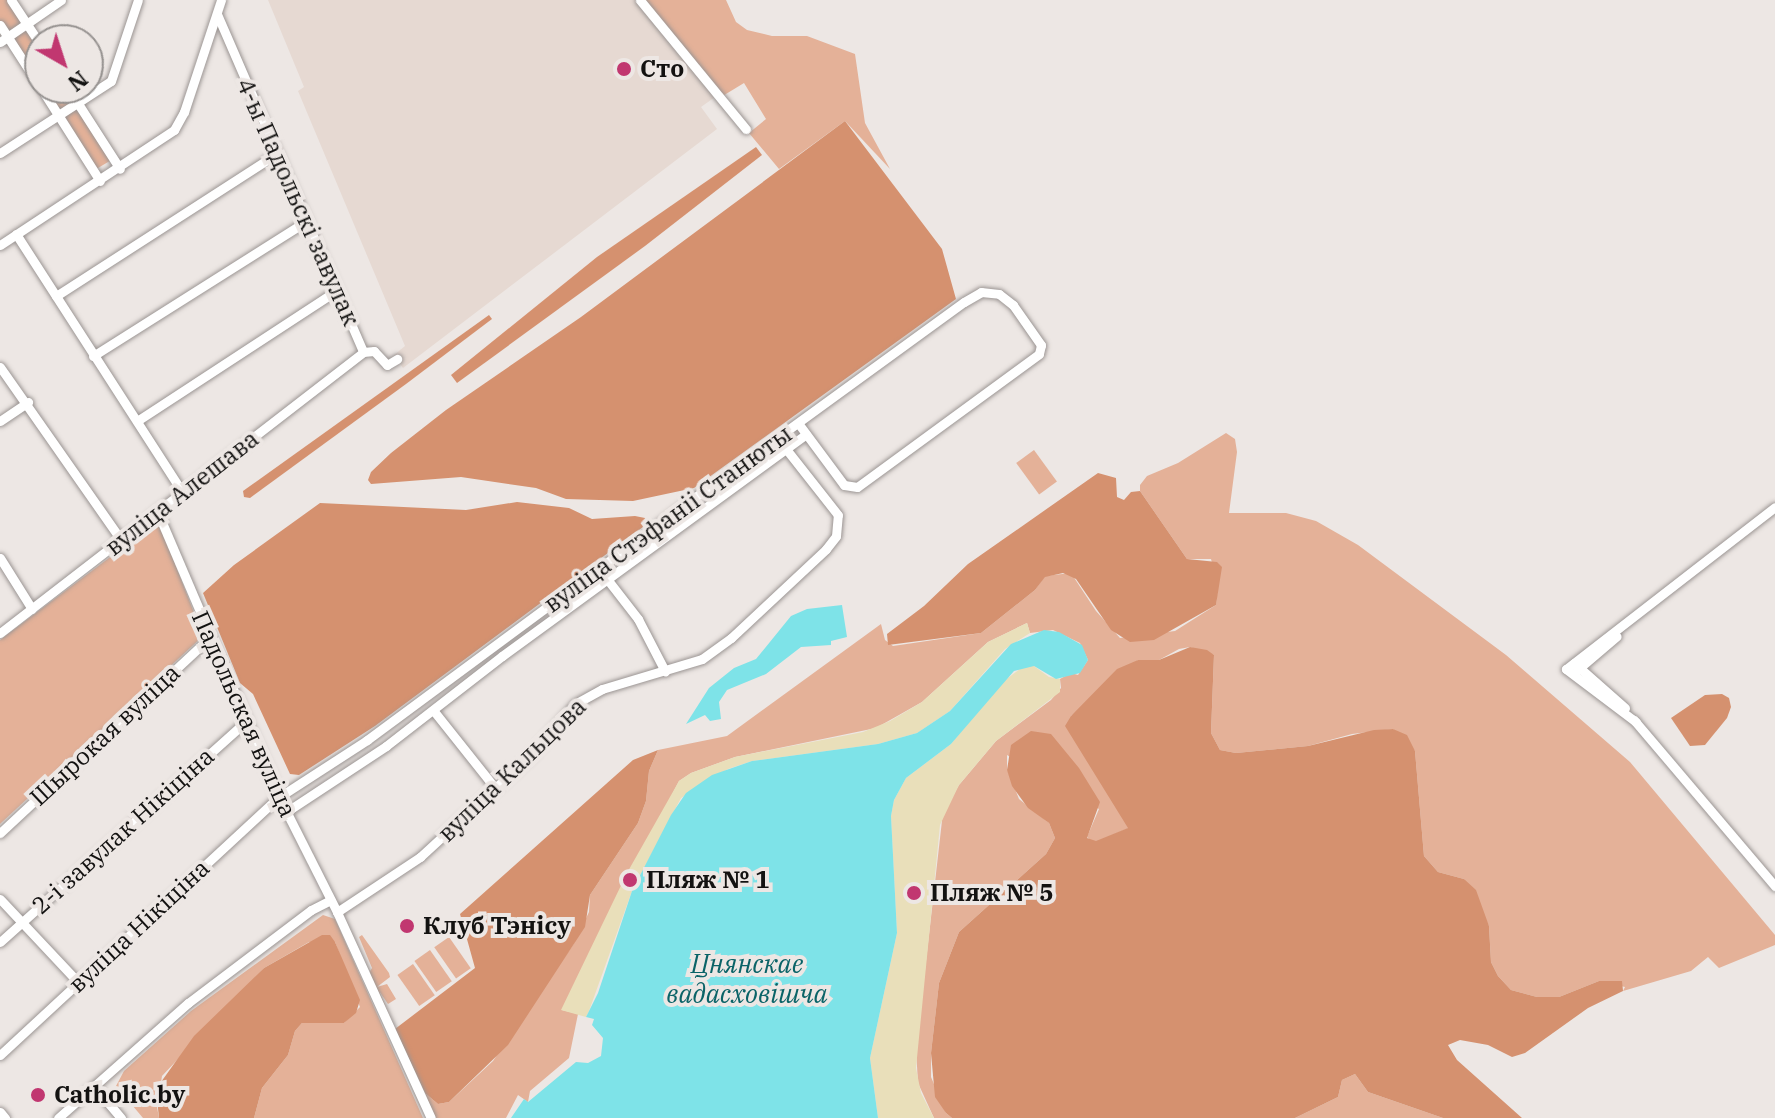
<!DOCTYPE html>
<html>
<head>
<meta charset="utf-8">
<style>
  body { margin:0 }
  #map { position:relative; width:1775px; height:1118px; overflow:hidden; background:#ede7e4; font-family:"IBM Plex Serif",serif }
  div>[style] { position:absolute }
  .built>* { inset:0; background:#e6d9d2 }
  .green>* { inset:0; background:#e4b198; transform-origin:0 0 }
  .forest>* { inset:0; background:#d5916f }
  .sand>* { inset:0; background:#e9dfba }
  .water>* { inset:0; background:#7ee3e8 }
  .roads { filter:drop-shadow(0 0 2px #9b9593) drop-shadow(0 0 2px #9b9593) }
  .minor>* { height:9px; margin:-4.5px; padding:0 4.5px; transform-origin:4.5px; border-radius:4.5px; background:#fff }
  .dots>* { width:22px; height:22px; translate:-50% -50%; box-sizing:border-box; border:4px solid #ede7e4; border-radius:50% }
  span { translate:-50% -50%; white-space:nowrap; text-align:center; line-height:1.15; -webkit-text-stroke:8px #ede7e4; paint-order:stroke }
  .poi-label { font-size:24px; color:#131211; font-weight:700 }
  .left { translate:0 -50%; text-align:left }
  .street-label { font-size:24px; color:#131211 }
  .water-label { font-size:26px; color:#0a6367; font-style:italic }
  .north { position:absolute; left:24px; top:24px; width:80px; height:80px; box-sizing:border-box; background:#ede7e4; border:2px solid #969290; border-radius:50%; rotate:141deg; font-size:22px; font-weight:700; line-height:32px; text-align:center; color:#131211 }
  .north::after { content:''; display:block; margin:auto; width:28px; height:36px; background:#c13770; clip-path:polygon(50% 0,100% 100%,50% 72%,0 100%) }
</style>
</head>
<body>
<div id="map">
  <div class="built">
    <div style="clip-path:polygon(268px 0,635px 0,715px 97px,701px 107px,717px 129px,403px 368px,394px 355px,405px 346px,298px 91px,304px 87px)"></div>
  </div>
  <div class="green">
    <div style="clip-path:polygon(0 0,11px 0,40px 44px,40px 87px,0 25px)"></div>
    <div style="clip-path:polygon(645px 0,726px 0,736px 22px,747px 30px,772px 36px,807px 36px,855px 54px,865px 123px,890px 169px,845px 121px,779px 169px,749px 133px,766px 119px,744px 83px,721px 97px)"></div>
    <div style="clip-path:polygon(41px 88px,68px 88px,113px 159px,93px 171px)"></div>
    <div style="clip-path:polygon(1226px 433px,1235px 439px,1237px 452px,1229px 513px,1286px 513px,1316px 521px,1358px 545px,1506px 655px,1630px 762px,1775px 935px,1775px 945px,1719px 968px,1708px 957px,1691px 971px,1623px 991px,1625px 987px,1599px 981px,1559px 997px,1537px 997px,1511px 990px,1498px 976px,1491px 962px,1489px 926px,1464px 879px,1438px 872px,1424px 856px,1415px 751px,1393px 729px,1352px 734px,1308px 746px,1236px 753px,1220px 750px,1211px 733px,1214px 655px,1190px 647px,1179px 649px,1159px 660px,1138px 660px,1071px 716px,1129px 828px,1096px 842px,1090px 840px,1087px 837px,1099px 809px,1007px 755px,1007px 769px,1019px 799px,1049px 823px,1055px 838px,1046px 854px,959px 932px,939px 983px,931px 1053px,931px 1077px,946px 1113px,952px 1118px,934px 1118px,918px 1083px,916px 1049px,943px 812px,959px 785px,996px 741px,1051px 700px,1061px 688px,1060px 679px,1071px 673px,1078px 675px,1088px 660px,1080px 643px,1053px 630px,1030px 633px,1027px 623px,988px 642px,922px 702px,876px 728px,735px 757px,691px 773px,679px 781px,562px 1010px,578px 1014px,569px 1058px,530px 1091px,528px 1102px,518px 1095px,506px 1118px,434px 1118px,425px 1093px,438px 1104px,449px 1102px,493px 1061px,573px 945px,589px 912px,590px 895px,638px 823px,646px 801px,649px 771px,658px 750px,727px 736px,881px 624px,885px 640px,893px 646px,981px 633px,1035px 590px,1045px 576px,1071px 573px,1096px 611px,1120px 638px,1175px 631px,1216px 605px,1218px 586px,1211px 559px,1187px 559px,1140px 491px,1140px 485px,1147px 476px,1178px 463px)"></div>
    <div style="left:1034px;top:450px;width:39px;height:22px;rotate:54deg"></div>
    <div style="clip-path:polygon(154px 524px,160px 525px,203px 636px,0 824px,0 640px)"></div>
    <div style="clip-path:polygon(323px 915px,335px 919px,423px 1118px,254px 1118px,262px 1088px,288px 1055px,295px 1031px,302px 1023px,344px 1023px,360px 1007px,335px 942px,309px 942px,264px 968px,162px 1076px,157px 1107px,159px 1118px,143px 1118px,116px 1086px,124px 1071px,191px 1011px)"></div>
    <div style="clip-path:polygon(362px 935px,389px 973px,390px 977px,377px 987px,387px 984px,396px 999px,388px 1004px,379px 991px,395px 1029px,369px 973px,372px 968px,359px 937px)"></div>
    <div style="left:449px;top:937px;width:38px;height:18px;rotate:55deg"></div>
    <div style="left:430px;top:950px;width:38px;height:19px;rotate:55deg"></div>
    <div style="left:413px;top:964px;width:38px;height:19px;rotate:55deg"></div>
    <div style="clip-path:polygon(1355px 1074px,1368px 1092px,1443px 1118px,1295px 1118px,1338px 1097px,1342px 1080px)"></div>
  </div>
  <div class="forest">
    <div style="clip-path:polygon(845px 121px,942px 249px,956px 299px,694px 488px,633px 501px,566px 499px,536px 488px,461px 477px,371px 484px,368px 480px,371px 472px,391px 453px,446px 410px,581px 317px)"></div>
    <div style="clip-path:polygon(756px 147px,762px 155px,645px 246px,457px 383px,451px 375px,597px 257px)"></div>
    <div style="clip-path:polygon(489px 315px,492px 319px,406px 384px,250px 498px,244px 497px,243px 491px)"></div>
    <div style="clip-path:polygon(1098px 473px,1116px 478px,1117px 497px,1124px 500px,1131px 492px,1140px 491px,1187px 559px,1217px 562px,1222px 567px,1216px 605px,1154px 640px,1130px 642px,1111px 630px,1076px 579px,1063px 573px,1045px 577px,1035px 590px,981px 633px,888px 645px,887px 634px,924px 606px,968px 564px)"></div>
    <div style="clip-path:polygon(517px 502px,569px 508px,592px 519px,635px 516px,645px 518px,647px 524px,375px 726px,299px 775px,290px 774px,253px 694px,240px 683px,203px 593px,234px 565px,320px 503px,466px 510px)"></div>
    <div style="clip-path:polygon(1190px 647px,1207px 650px,1214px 655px,1211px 733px,1220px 750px,1236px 753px,1308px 746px,1374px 730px,1393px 729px,1407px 735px,1415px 751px,1424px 856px,1438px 872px,1464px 879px,1476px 890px,1489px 926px,1491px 962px,1498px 976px,1511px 990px,1537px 997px,1559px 997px,1599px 981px,1622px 981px,1623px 991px,1588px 1008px,1525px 1053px,1512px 1057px,1488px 1045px,1460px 1040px,1448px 1045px,1457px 1060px,1522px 1118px,1443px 1118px,1368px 1092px,1355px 1074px,1342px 1080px,1338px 1097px,1295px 1118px,952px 1118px,946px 1113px,935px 1097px,931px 1053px,939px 983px,959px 932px,1046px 854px,1055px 838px,1049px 823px,1028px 808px,1012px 786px,1007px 770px,1011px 745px,1031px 731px,1051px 734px,1079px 768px,1100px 802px,1087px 838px,1096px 841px,1128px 828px,1065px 726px,1071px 716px,1117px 669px,1138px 660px,1159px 660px)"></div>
    <div style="clip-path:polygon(1722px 694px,1729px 698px,1731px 707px,1727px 718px,1705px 745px,1690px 746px,1671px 718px,1705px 695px)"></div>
    <div style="clip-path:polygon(658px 750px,649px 771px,646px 801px,638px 823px,590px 895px,585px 927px,508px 1045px,449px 1102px,438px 1104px,425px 1093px,395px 1029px,475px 968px,460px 914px,633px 760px)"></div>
    <div style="clip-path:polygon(322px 935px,330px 935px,335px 942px,360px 1000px,356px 1013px,344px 1023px,302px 1023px,295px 1031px,288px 1055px,262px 1088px,254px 1118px,159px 1118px,156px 1089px,194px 1036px,264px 968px)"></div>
  </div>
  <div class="sand">
    <div style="clip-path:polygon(1027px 623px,1030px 633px,1005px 649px,950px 711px,917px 733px,878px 744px,752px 761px,728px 769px,681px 798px,632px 891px,589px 1011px,586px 1017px,561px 1010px,627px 873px,679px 781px,691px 773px,735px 757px,863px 732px,890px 721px,922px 702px,988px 642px)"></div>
    <div style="clip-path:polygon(1024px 666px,1034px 666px,1049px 677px,1060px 679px,1060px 692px,996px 741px,959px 785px,940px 825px,916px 1068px,921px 1093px,934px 1118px,878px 1118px,870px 1058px,897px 933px,891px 816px,894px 800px,906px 778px,951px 744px,1001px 683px)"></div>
  </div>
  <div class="water">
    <div style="clip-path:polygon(842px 605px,847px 637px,831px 641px,831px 645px,801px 647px,766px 674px,727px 690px,719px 702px,721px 719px,710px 721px,705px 715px,686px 724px,709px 688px,734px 668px,756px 659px,791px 616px,807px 609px)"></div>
    <div style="clip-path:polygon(1044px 630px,1059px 632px,1082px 645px,1088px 660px,1080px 673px,1056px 679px,1034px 666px,1014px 671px,951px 744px,906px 778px,894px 800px,891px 816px,897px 933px,870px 1058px,878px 1118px,511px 1118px,524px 1099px,528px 1102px,576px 1062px,588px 1063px,601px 1056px,603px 1038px,592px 1025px,594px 1019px,586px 1017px,598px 993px,632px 891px,671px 815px,686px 793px,712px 775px,752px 761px,878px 744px,917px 733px,950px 711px,1011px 644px)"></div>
  </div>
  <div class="roads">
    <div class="minor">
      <div style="left:11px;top:0;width:53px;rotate:56.6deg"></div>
      <div style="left:640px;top:0;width:167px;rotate:50.6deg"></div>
      <div style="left:217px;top:14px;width:368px;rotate:66.6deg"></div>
      <div style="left:0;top:25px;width:74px;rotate:57.2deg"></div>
      <div style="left:0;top:42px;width:74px;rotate:-34.5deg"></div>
      <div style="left:41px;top:88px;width:110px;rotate:57.6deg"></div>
      <div style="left:68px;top:88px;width:96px;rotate:57.3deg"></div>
      <div style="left:0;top:153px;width:132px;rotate:-33deg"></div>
      <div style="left:111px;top:81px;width:85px;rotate:-71.6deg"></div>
      <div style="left:16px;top:234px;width:308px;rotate:57.2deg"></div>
      <div style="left:0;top:245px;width:209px;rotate:-33.5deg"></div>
      <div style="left:174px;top:130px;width:21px;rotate:-61deg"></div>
      <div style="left:184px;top:112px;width:118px;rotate:-71.7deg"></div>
      <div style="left:56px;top:296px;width:262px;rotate:-32.8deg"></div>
      <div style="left:363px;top:352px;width:11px;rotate:-5deg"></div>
      <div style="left:374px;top:351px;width:19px;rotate:47deg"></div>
      <div style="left:387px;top:365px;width:12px;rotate:-31deg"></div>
      <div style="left:93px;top:356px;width:251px;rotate:-32.3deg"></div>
      <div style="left:0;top:367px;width:211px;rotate:55deg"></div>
      <div style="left:0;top:421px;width:34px;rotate:-34deg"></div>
      <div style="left:137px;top:421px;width:238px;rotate:-33.2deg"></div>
      <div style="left:158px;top:513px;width:309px;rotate:66.9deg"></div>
      <div style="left:279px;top:797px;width:129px;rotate:63.2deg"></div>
      <div style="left:337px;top:912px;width:226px;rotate:65.5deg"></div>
      <div style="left:0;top:558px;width:60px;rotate:57.9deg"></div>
      <div style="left:607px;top:579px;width:51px;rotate:52.2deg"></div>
      <div style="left:638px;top:619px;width:59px;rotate:62.6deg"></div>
      <div style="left:0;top:633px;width:459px;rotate:-37.7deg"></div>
      <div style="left:1574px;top:663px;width:68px;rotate:41.4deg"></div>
      <div style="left:1577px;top:670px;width:52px;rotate:-40.4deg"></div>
      <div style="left:433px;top:710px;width:100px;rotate:51.5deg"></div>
      <div style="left:1634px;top:720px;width:218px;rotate:49.7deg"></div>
      <div style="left:1636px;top:722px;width:88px;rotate:-142.9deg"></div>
      <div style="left:1566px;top:669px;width:264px;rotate:-37.8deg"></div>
      <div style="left:286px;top:812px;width:120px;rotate:-33.4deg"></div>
      <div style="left:386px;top:746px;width:147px;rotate:-37.8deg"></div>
      <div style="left:502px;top:656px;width:376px;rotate:-36.1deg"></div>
      <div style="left:0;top:833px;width:287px;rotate:-43deg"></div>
      <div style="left:0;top:899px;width:114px;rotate:46.8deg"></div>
      <div style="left:337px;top:912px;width:100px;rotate:-33.5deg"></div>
      <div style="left:420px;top:857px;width:151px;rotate:-42.6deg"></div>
      <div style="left:531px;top:755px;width:67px;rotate:-49.2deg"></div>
      <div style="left:575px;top:704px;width:31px;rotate:-29deg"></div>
      <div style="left:602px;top:689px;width:104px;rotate:-16.7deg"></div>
      <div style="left:702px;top:659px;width:36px;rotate:-36deg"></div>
      <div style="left:731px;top:638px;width:130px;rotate:-43.1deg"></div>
      <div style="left:826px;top:549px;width:16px;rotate:-52deg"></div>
      <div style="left:836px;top:536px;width:21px;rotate:-85deg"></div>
      <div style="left:838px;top:515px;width:84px;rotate:-128.2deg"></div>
      <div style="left:0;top:942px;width:331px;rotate:-41.9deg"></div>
      <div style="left:0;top:1055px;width:380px;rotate:-42.8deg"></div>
      <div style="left:279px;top:797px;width:105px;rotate:-32.9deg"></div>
      <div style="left:367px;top:740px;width:429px;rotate:-36.5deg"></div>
      <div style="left:712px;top:485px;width:311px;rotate:-36deg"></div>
      <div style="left:964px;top:302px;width:20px;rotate:-30deg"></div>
      <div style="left:981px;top:292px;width:18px;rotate:6deg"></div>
      <div style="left:999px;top:294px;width:18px;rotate:38deg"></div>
      <div style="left:1013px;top:305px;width:49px;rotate:55deg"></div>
      <div style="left:1041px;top:345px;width:9px;rotate:103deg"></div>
      <div style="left:1039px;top:354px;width:225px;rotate:143.8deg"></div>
      <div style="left:857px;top:487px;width:13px;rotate:-171deg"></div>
      <div style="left:844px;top:485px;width:77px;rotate:-126.6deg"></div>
      <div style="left:94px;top:1086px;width:42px;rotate:49.8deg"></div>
      <div style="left:0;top:1112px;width:8px;rotate:50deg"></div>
      <div style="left:58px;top:1118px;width:174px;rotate:-41.5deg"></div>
      <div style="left:188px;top:1003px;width:154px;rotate:-37.1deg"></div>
      <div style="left:311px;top:910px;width:22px;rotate:-27deg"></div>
    </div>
  </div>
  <div class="dots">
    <div style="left:624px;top:69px;background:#c13770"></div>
    <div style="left:630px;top:880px;background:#c13770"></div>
    <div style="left:914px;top:893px;background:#c13770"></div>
    <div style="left:407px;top:926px;background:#c13770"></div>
    <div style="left:38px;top:1095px;background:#c13770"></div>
  </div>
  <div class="poi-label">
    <span class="left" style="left:640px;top:69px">Сто</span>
    <span class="left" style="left:646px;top:880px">Пляж № 1</span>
    <span class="left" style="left:930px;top:893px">Пляж № 5</span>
    <span class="left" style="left:423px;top:926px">Клуб Тэнісу</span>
    <span class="left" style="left:54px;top:1095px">Catholic.by</span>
  </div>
  <div class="street-label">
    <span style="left:298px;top:202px;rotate:66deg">4-ы Падольскі завулак</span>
    <span style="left:182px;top:493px;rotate:-38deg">вуліца Алешава</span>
    <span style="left:668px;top:519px;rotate:-36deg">вуліца Стэфаніі Станюты</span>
    <span style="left:244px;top:714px;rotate:66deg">Падольская вуліца</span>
    <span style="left:105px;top:735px;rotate:-43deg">Шырокая вуліца</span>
    <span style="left:512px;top:770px;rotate:-44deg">вуліца Кальцова</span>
    <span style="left:123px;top:831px;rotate:-42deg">2-і завулак Нікіціна</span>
    <span style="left:139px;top:926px;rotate:-43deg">вуліца Нікіціна</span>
  </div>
  <div class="water-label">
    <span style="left:747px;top:979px">Цнянскае<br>вадасховішча</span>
  </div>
  <div class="north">N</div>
</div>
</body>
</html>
